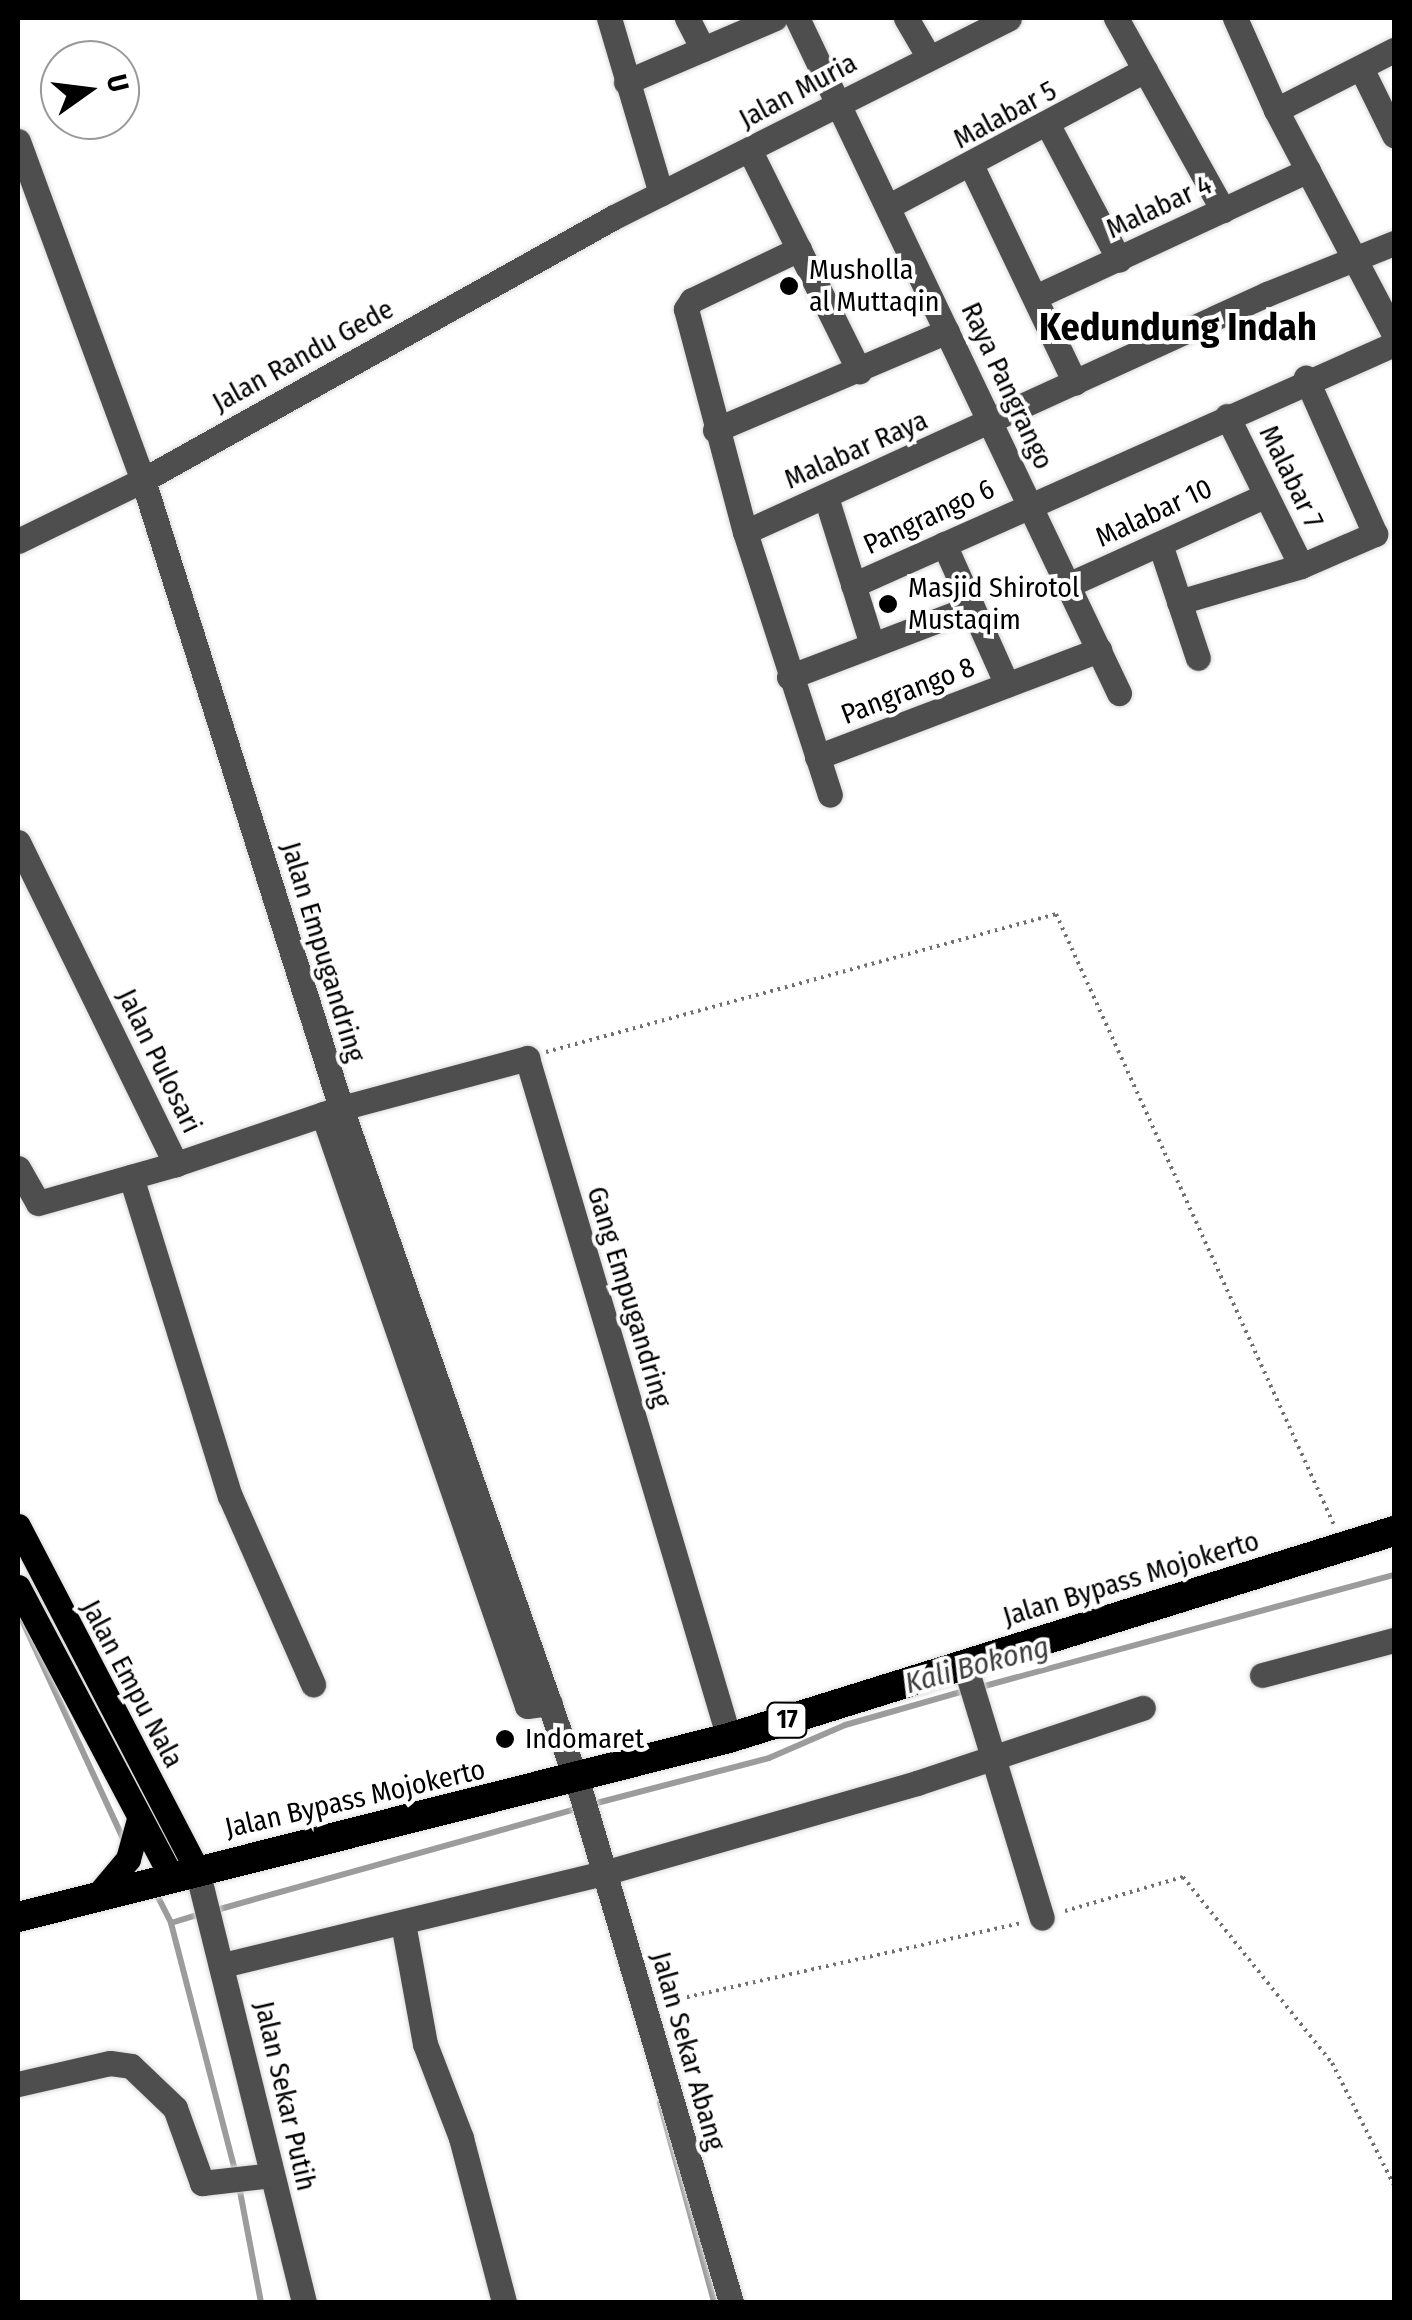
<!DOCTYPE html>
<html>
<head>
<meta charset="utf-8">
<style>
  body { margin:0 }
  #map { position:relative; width:1412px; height:2320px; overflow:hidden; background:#fff; font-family:"Fira Sans Condensed",sans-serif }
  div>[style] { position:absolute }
  .stream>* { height:6px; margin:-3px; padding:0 3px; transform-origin:3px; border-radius:3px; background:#9c9c9c }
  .path>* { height:4px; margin-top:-2px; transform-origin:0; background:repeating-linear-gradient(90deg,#707070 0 2.5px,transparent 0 7.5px) }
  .roads { filter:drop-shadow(0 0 2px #dbdbdb) drop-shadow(0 0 2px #dbdbdb) }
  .minor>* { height:25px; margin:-12.5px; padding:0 12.5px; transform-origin:12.5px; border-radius:12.5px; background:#4e4e4e }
  .major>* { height:25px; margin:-12.5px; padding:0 12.5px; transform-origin:12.5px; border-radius:12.5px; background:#000 }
  .highway>* { height:30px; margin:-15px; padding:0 15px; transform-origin:15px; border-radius:15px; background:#000 }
  .dots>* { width:28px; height:28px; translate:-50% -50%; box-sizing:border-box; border:5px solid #fff; border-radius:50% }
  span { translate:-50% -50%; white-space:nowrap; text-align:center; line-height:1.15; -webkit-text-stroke:8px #fff; paint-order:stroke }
  .shield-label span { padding:2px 8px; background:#fff; border:2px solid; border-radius:8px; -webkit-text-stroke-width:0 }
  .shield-label { font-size:25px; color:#000; font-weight:700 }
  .street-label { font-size:28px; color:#000 }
  .poi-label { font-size:28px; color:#000 }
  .left { translate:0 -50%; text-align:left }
  .water-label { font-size:30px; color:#3d3d3d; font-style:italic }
  .district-label { font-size:38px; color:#000; font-weight:700 }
  .frame { position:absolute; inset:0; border:20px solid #000; pointer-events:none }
  .north { position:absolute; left:40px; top:40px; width:100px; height:100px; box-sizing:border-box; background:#fff; border:2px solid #999; border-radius:50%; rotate:76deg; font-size:28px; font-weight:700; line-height:40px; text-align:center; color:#000 }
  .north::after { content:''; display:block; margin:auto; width:35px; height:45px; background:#000; clip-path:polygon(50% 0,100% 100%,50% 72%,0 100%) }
</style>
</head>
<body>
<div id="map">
  <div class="stream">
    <div style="left:22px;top:1620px;width:248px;rotate:65.2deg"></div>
    <div style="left:981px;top:1687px;width:428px;rotate:-15.2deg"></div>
    <div style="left:589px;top:1805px;width:186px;rotate:-14.6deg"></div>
    <div style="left:769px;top:1758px;width:83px;rotate:-23.5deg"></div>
    <div style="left:845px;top:1725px;width:128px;rotate:-15.9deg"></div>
    <div style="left:156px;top:1893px;width:34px;rotate:63deg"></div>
    <div style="left:171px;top:1923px;width:259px;rotate:75.5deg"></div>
    <div style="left:213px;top:1911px;width:378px;rotate:-15.7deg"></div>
    <div style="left:171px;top:1923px;width:31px;rotate:-17deg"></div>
    <div style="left:660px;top:2103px;width:206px;rotate:74.8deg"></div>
    <div style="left:239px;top:2186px;width:118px;rotate:79.3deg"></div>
  </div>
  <div class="path">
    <div style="left:546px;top:1052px;width:528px;rotate:-15.14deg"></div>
    <div style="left:1056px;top:914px;width:671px;rotate:65.53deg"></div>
    <div style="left:1065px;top:1911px;width:123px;rotate:-16.1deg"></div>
    <div style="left:1183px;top:1877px;width:238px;rotate:51.3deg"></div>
    <div style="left:1332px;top:2063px;width:137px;rotate:63.1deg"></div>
    <div style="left:665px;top:2002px;width:366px;rotate:-12.5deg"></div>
  </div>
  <div class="roads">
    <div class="minor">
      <div style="left:609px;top:18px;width:183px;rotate:73.5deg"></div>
      <div style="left:687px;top:18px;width:35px;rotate:63deg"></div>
      <div style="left:797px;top:18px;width:748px;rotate:64.5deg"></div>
      <div style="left:906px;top:18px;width:44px;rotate:59.9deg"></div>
      <div style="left:1116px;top:18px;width:220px;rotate:60.9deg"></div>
      <div style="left:1235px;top:18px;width:101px;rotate:66deg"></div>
      <div style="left:1276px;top:110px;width:253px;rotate:62.2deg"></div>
      <div style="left:1361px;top:68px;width:75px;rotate:63.8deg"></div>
      <div style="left:626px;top:82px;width:162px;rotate:-23.2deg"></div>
      <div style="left:1276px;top:110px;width:132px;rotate:-27deg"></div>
      <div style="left:1049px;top:127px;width:150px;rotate:62.2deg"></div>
      <div style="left:18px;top:141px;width:361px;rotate:69.8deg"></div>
      <div style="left:143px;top:480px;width:658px;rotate:72.5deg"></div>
      <div style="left:341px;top:1108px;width:730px;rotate:70.72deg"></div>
      <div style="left:582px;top:1797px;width:527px;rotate:73.56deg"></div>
      <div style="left:750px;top:151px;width:246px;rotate:63.6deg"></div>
      <div style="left:972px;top:167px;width:239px;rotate:64.5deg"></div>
      <div style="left:889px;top:206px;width:290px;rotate:-28deg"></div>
      <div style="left:799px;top:249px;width:119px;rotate:154.5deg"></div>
      <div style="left:692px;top:300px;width:11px;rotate:124deg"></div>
      <div style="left:686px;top:309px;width:231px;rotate:75.2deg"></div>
      <div style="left:745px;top:532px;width:276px;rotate:72.1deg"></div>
      <div style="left:1035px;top:297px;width:301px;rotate:-24.9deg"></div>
      <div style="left:1227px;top:416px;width:167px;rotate:63.7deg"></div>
      <div style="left:715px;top:430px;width:252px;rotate:-23.1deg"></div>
      <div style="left:826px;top:497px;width:155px;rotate:72.7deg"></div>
      <div style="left:745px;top:532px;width:574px;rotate:-24.51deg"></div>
      <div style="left:1267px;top:294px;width:137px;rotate:-21.9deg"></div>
      <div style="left:18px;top:541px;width:139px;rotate:-26deg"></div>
      <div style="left:143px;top:480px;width:539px;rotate:-29.18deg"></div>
      <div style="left:614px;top:217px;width:442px;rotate:-26.7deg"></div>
      <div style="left:944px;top:544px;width:154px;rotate:65.9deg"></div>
      <div style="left:1160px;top:544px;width:120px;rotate:71.6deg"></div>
      <div style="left:853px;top:585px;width:592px;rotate:-24.01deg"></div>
      <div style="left:1068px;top:585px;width:217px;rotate:-24.4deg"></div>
      <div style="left:1179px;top:602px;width:127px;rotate:-16.4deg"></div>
      <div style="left:1301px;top:566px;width:81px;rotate:-23.4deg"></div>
      <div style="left:1375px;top:534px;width:171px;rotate:-113.9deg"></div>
      <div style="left:789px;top:677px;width:196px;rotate:-20.9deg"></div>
      <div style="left:817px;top:757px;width:302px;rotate:-20.8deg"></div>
      <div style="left:18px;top:842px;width:359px;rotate:63.9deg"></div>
      <div style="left:176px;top:1164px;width:174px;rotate:-18.7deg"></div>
      <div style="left:341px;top:1108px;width:193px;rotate:-15deg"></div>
      <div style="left:527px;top:1058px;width:709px;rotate:73.46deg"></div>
      <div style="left:323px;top:1114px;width:626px;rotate:70.99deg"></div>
      <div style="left:527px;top:1706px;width:23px;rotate:-7deg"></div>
      <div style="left:18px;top:1168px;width:40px;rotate:60.3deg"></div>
      <div style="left:38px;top:1203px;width:143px;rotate:-15.8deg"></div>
      <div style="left:131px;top:1177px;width:334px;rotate:72.8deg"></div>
      <div style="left:230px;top:1496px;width:206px;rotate:66.2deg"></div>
      <div style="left:965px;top:1665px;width:264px;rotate:73.1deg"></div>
      <div style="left:1262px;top:1675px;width:137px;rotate:-14.9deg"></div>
      <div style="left:197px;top:1870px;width:445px;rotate:76.1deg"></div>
      <div style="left:403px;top:1923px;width:123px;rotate:79.7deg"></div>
      <div style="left:425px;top:2044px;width:101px;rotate:69deg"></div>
      <div style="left:461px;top:2138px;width:170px;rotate:75.3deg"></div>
      <div style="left:223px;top:1965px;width:388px;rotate:-13.6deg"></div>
      <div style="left:600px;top:1874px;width:330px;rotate:-16deg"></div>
      <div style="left:917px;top:1783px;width:238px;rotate:-18.4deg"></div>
      <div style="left:18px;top:2084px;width:94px;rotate:-12.9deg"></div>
      <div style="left:110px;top:2063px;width:21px;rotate:8deg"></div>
      <div style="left:131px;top:2066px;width:61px;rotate:43.7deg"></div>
      <div style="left:175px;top:2108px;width:80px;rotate:70.2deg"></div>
      <div style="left:202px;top:2183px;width:70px;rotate:-6.5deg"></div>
    </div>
    <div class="major">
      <div style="left:18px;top:1526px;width:388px;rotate:62.5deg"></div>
      <div style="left:18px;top:1587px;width:327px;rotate:62.1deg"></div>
      <div style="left:97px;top:1896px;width:48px;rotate:-50deg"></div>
      <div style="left:128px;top:1859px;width:41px;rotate:-74.6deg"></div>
    </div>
    <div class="highway">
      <div style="left:18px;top:1917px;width:733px;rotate:-14.13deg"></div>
      <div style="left:729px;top:1738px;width:696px;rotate:-17.29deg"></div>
    </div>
  </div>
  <div class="dots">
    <div style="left:789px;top:286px;background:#000"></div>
    <div style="left:888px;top:604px;background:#000"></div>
    <div style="left:505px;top:1739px;background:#000"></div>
  </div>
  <div class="shield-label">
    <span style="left:787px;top:1720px">17</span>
  </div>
  <div class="street-label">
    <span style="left:798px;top:91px;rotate:-28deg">Jalan Muria</span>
    <span style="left:1005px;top:115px;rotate:-28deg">Malabar 5</span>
    <span style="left:1159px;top:207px;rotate:-25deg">Malabar 4</span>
    <span style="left:303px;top:356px;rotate:-29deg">Jalan Randu Gede</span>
    <span style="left:1007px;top:386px;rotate:65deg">Raya Pangrango</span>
    <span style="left:856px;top:450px;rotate:-24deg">Malabar Raya</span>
    <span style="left:1291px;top:477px;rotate:64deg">Malabar 7</span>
    <span style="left:1154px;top:513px;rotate:-25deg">Malabar 10</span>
    <span style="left:929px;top:517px;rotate:-25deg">Pangrango 6</span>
    <span style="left:908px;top:691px;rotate:-21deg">Pangrango 8</span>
    <span style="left:323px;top:952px;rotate:73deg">Jalan Empugandring</span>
    <span style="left:159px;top:1061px;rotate:64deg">Jalan Pulosari</span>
    <span style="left:629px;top:1297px;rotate:73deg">Gang Empugandring</span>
    <span style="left:1131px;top:1579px;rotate:-17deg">Jalan Bypass Mojokerto</span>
    <span style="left:132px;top:1684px;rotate:62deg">Jalan Empu Nala</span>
    <span style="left:355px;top:1799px;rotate:-13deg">Jalan Bypass Mojokerto</span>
    <span style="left:688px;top:2051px;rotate:74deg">Jalan Sekar Abang</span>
    <span style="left:285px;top:2096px;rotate:77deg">Jalan Sekar Putih</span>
  </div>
  <div class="poi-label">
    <span class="left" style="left:809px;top:286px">Musholla<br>al Muttaqin</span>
    <span class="left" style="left:908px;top:604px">Masjid Shirotol<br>Mustaqim</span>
    <span class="left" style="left:525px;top:1739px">Indomaret</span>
  </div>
  <div class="water-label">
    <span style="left:977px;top:1665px;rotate:-15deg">Kali Bokong</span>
  </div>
  <div class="district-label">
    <span style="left:1178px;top:328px">Kedundung Indah</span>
  </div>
  <div class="frame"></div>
  <div class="north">U</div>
</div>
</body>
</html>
